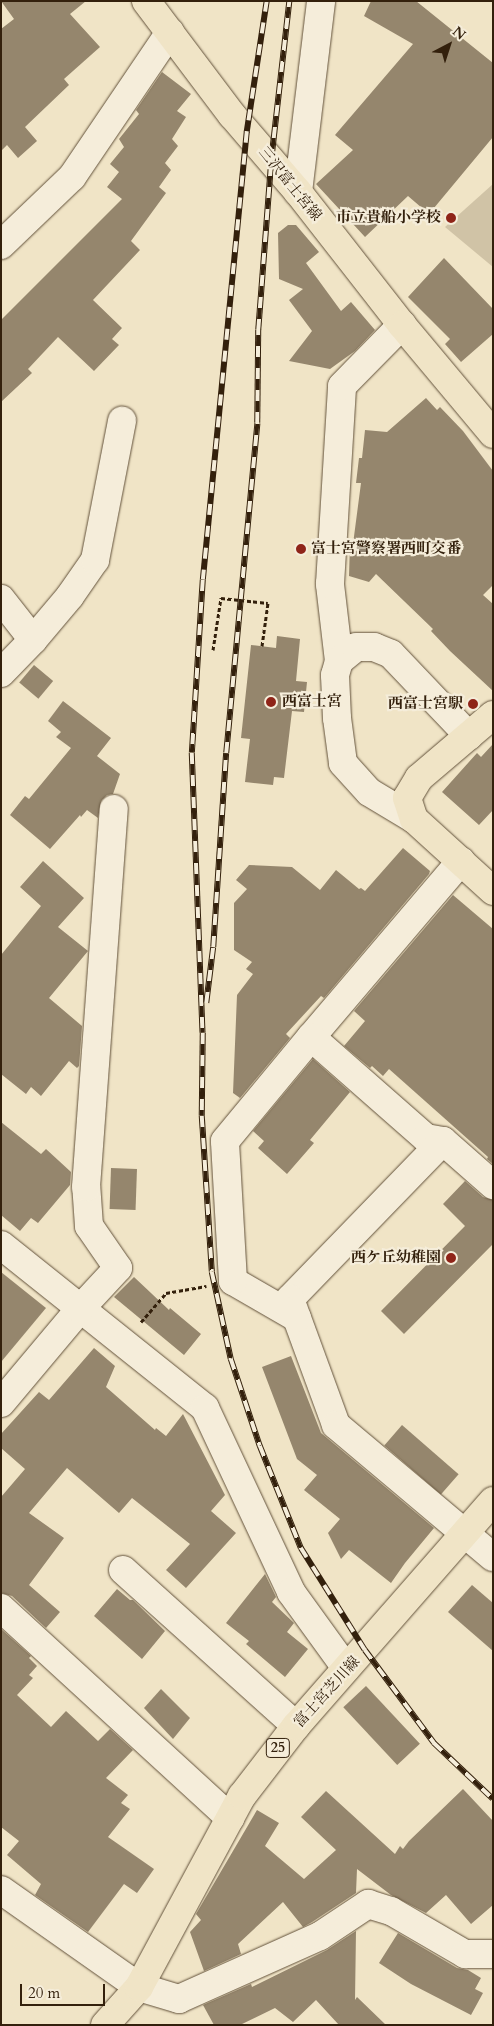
<!DOCTYPE html>
<html>
<head>
<meta charset="utf-8">
<style>
  body { margin:0 }
  #map { position:relative; width:494px; height:2026px; overflow:hidden; background:#f0e4c6; font-family:Cardo,"Noto Serif JP",serif }
  div>[style] { position:absolute }
  .green>* { inset:0; background:#d0c3a6 }
  .building>* { inset:0; background:#95866d; transform-origin:0 0 }
  .path>* { height:3px; margin-top:-1.5px; transform-origin:0; background:repeating-linear-gradient(90deg,#33200c 0 4px,transparent 0 6.5px) }
  .roads { filter:drop-shadow(0 0 1px #62513a) drop-shadow(0 0 1px #62513a) }
  .minor>* { height:28px; margin:-14px; padding:0 14px; transform-origin:14px; border-radius:14px; background:#f5edda }
  .major>* { height:28px; margin:-14px; padding:0 14px; transform-origin:14px; border-radius:14px; background:#f0e4c6 }
  .rail>* { height:5.5px; margin-top:-2.75px; transform-origin:0; background:repeating-linear-gradient(90deg,#f5edda 0 11px,#33200c 0 22px); box-sizing:border-box; border-block:1px solid #33200c }
  .path-bridge>* { height:3px; margin-top:-1.5px; transform-origin:0; background:repeating-linear-gradient(90deg,#33200c 0 4px,transparent 0 6.5px) }
  .dots>* { width:14px; height:14px; translate:-50% -50%; box-sizing:border-box; border:2px solid #f5edda; border-radius:50% }
  span { translate:-50% -50%; white-space:nowrap; text-align:center; line-height:1.15; -webkit-text-stroke:4.5px #f5edda; paint-order:stroke }
  .shield-label span { padding:1px 4px; background:#f5edda; border:1px solid; border-radius:4px; -webkit-text-stroke-width:0 }
  .shield-label { font-size:14px; color:#33200c; font-weight:700 }
  .street-label { font-size:15px; color:#33200c }
  .poi-label { font-size:15px; color:#33200c; font-weight:700 }
  .right { translate:-100% -50%; text-align:right }
  .left { translate:0 -50%; text-align:left }
  .frame { position:absolute; inset:0; border:2px solid #33200c; pointer-events:none }
  .north { position:absolute; left:424px; top:20px; width:50px; height:50px; -webkit-text-stroke:4px #f5edda; paint-order:stroke; rotate:40deg; font-size:14px; font-weight:700; line-height:20px; text-align:center; color:#33200c }
  .north::after { content:''; display:block; margin:auto; width:18px; height:22px; background:#33200c; clip-path:polygon(50% 0,100% 100%,50% 72%,0 100%) }
  .scale { position:absolute; left:20px; top:1984px; width:85px; height:22px; box-sizing:border-box; border:2px solid #33200c; border-top:0; padding-left:6px; font-size:15px; line-height:18px; white-space:nowrap; color:#33200c; -webkit-text-stroke:4px #f5edda; paint-order:stroke }
</style>
</head>
<body>
<div id="map">
  <div class="green">
    <div style="clip-path:polygon(493px 184px,493px 267px,445px 227px)"></div>
  </div>
  <div class="building">
    <div style="clip-path:polygon(1px 1px,86px 1px,70px 14px,100px 47px,64px 79px,69px 85px,25px 127px,37px 141px,18px 158px,7px 145px,1px 151px,1px 29px,14px 19px)"></div>
    <div style="clip-path:polygon(371px 1px,416px 1px,493px 63px,493px 137px,429px 214px,408px 196px,365px 237px,316px 184px,353px 150px,335px 135px,413px 44px,364px 16px)"></div>
    <div style="clip-path:polygon(162px 72px,191px 94px,177px 111px,186px 117px,172px 139px,178px 146px,165px 163px,171px 170px,159px 187px,166px 193px,131px 241px,140px 250px,93px 300px,122px 328px,112px 339px,119px 345px,94px 371px,58px 337px,28px 369px,32px 373px,1px 402px,1px 320px,122px 199px,107px 187px,119px 172px,110px 164px,124px 147px,119px 139px,139px 114px,136px 110px)"></div>
    <div style="clip-path:polygon(288px 225px,296px 225px,319px 252px,306px 263px,341px 311px,351px 302px,375px 330px,355px 351px,330px 369px,289px 361px,312px 331px,289px 300px,303px 289px,279px 279px,278px 233px)"></div>
    <div style="clip-path:polygon(444px 258px,493px 309px,493px 334px,461px 362px,445px 344px,450px 339px,408px 297px)"></div>
    <div style="clip-path:polygon(426px 398px,437px 410px,440px 407px,463px 431px,493px 471px,493px 585px,483px 595px,493px 604px,493px 691px,450px 651px,431px 631px,433px 629px,376px 574px,369px 582px,349px 576px,350px 543px,353px 544px,361px 483px,356px 483px,359px 458px,362px 458px,365px 430px,387px 432px)"></div>
    <div style="clip-path:polygon(277px 636px,300px 639px,296px 681px,307px 682px,304px 712px,292px 711px,284px 778px,274px 777px,273px 785px,245px 782px,250px 739px,241px 738px,251px 645px,276px 648px)"></div>
    <div style="left:34px;top:665px;width:25px;height:23px;rotate:40deg"></div>
    <div style="clip-path:polygon(63px 701px,111px 738px,97px 756px,120px 774px,113px 794px,107px 795px,101px 801px,98px 818px,87px 810px,81px 817px,80px 815px,50px 849px,10px 815px,25px 796px,29px 799px,71px 748px,56px 737px,61px 732px,48px 721px)"></div>
    <div style="clip-path:polygon(493px 744px,493px 810px,479px 825px,442px 792px,477px 753px,481px 757px)"></div>
    <div style="clip-path:polygon(403px 848px,430px 871px,429px 874px,324px 998px,321px 996px,286px 1034px,290px 1038px,240px 1098px,233px 1093px,237px 995px,253px 974px,246px 969px,252px 962px,234px 950px,234px 903px,247px 889px,236px 880px,249px 865px,292px 867px,320px 890px,336px 870px,359px 889px,361px 888px,365px 891px)"></div>
    <div style="clip-path:polygon(43px 861px,84px 898px,58px 927px,88px 951px,49px 998px,82px 1026px,79px 1066px,77px 1068px,69px 1061px,41px 1096px,31px 1087px,26px 1094px,1px 1074px,1px 955px,41px 906px,20px 887px)"></div>
    <div style="clip-path:polygon(453px 895px,493px 929px,493px 1164px,487px 1159px,488px 1157px,389px 1069px,383px 1076px,372px 1066px,370px 1068px,344px 1046px,365px 1021px,354px 1011px)"></div>
    <div style="clip-path:polygon(313px 1059px,350px 1092px,310px 1140px,314px 1143px,287px 1174px,258px 1148px,264px 1141px,253px 1131px)"></div>
    <div style="clip-path:polygon(1px 1122px,41px 1154px,46px 1149px,71px 1172px,70px 1185px,38px 1223px,31px 1218px,20px 1231px,1px 1215px)"></div>
    <div style="left:111px;top:1168px;width:26px;height:41px;rotate:2deg"></div>
    <div style="clip-path:polygon(465px 1181px,483px 1197px,493px 1200px,493px 1244px,404px 1334px,381px 1311px,465px 1226px,443px 1204px)"></div>
    <div style="clip-path:polygon(1px 1272px,46px 1308px,1px 1362px)"></div>
    <div style="clip-path:polygon(134px 1277px,169px 1310px,170px 1308px,201px 1334px,184px 1355px,114px 1297px)"></div>
    <div style="clip-path:polygon(94px 1348px,115px 1366px,106px 1387px,155px 1430px,156px 1428px,166px 1436px,183px 1414px,225px 1495px,211px 1511px,236px 1533px,186px 1588px,166px 1570px,190px 1544px,132px 1498px,119px 1513px,67px 1468px,29px 1513px,64px 1538px,29px 1585px,60px 1612px,46px 1628px,12px 1596px,1px 1593px,1px 1497px,25px 1469px,1px 1448px,1px 1434px,39px 1392px,49px 1400px)"></div>
    <div style="clip-path:polygon(291px 1356px,321px 1433px,434px 1528px,405px 1563px,391px 1583px,349px 1550px,341px 1559px,328px 1533px,340px 1519px,304px 1490px,317px 1475px,297px 1459px,262px 1367px)"></div>
    <div style="left:402px;top:1425px;width:75px;height:27px;rotate:41deg"></div>
    <div style="clip-path:polygon(265px 1574px,276px 1597px,272px 1602px,294px 1623px,287px 1632px,308px 1649px,285px 1677px,246px 1644px,249px 1641px,226px 1623px)"></div>
    <div style="clip-path:polygon(472px 1585px,493px 1603px,493px 1651px,448px 1612px)"></div>
    <div style="clip-path:polygon(117px 1589px,130px 1600px,133px 1600px,165px 1631px,142px 1659px,94px 1616px)"></div>
    <div style="clip-path:polygon(1px 1629px,31px 1656px,29px 1658px,37px 1666px,29px 1675px,33px 1678px,17px 1695px,51px 1727px,66px 1711px,98px 1741px,110px 1729px,133px 1750px,106px 1778px,128px 1795px,121px 1803px,130px 1809px,108px 1837px,154px 1869px,137px 1893px,124px 1884px,88px 1932px,35px 1895px,41px 1884px,7px 1855px,19px 1841px,1px 1827px)"></div>
    <div style="left:366px;top:1686px;width:79px;height:31px;rotate:47deg"></div>
    <div style="clip-path:polygon(161px 1689px,190px 1718px,173px 1739px,144px 1708px)"></div>
    <div style="clip-path:polygon(463px 1789px,493px 1821px,493px 1905px,471px 1924px,446px 1895px,426px 1913px,391px 1895px,357px 1869px,356px 1893px,312px 1922px,303px 1927px,283px 1902px,238px 1944px,241px 1954px,204px 1971px,190px 1932px,201px 1920px,196px 1914px,257px 1810px,279px 1823px,265px 1846px,304px 1879px,336px 1850px,301px 1817px,326px 1791px,395px 1854px,400px 1846px,403px 1849px,409px 1841px)"></div>
    <div style="clip-path:polygon(356px 1931px,355px 2000px,357px 1997px,386px 2025px,339px 2025px,316px 2000px,293px 2022px,275px 2008px,240px 2025px,214px 2025px,203px 2005px,251px 1984px,252px 1987px,327px 1950px)"></div>
    <div style="clip-path:polygon(398px 1933px,457px 1968px,468px 1970px,481px 1978px,475px 1989px,483px 1993px,471px 2015px,411px 1984px,379px 1963px)"></div>
  </div>
  <div class="path">
    <div style="left:262px;top:646px;width:43px;rotate:-82.1deg"></div>
    <div style="left:213px;top:650px;width:53px;rotate:-81.3deg"></div>
    <div style="left:141px;top:1322px;width:38px;rotate:-49deg"></div>
    <div style="left:166px;top:1293px;width:41px;rotate:-9.9deg"></div>
  </div>
  <div class="roads">
    <div class="minor">
      <div style="left:298px;top:192px;width:192px;rotate:-83.1deg"></div>
      <div style="left:1px;top:245px;width:98px;rotate:-43.8deg"></div>
      <div style="left:72px;top:177px;width:175px;rotate:-55.9deg"></div>
      <div style="left:1px;top:599px;width:52px;rotate:52deg"></div>
      <div style="left:339px;top:661px;width:78px;rotate:-96.7deg"></div>
      <div style="left:330px;top:584px;width:198px;rotate:-86.5deg"></div>
      <div style="left:342px;top:386px;width:86px;rotate:-45.5deg"></div>
      <div style="left:1px;top:673px;width:46px;rotate:-45.9deg"></div>
      <div style="left:33px;top:640px;width:57px;rotate:-49.9deg"></div>
      <div style="left:70px;top:596px;width:44px;rotate:-55.2deg"></div>
      <div style="left:95px;top:560px;width:142px;rotate:-79deg"></div>
      <div style="left:414px;top:819px;width:52px;rotate:-149deg"></div>
      <div style="left:369px;top:792px;width:39px;rotate:-132deg"></div>
      <div style="left:343px;top:763px;width:45px;rotate:-97.6deg"></div>
      <div style="left:337px;top:718px;width:43px;rotate:-92.7deg"></div>
      <div style="left:335px;top:675px;width:15px;rotate:-74deg"></div>
      <div style="left:339px;top:661px;width:22px;rotate:-39deg"></div>
      <div style="left:356px;top:647px;width:18px"></div>
      <div style="left:374px;top:647px;width:18px;rotate:22deg"></div>
      <div style="left:391px;top:654px;width:113px;rotate:46.4deg"></div>
      <div style="left:461px;top:861px;width:231px;rotate:130.4deg"></div>
      <div style="left:311px;top:1037px;width:153px;rotate:41.3deg"></div>
      <div style="left:426px;top:1138px;width:17px;rotate:10deg"></div>
      <div style="left:443px;top:1141px;width:67px;rotate:41.3deg"></div>
      <div style="left:443px;top:1141px;width:220px;rotate:134.1deg"></div>
      <div style="left:290px;top:1299px;width:134px;rotate:69.9deg"></div>
      <div style="left:336px;top:1425px;width:205px;rotate:40.1deg"></div>
      <div style="left:1px;top:1245px;width:261px;rotate:38.6deg"></div>
      <div style="left:205px;top:1408px;width:203px;rotate:64.9deg"></div>
      <div style="left:291px;top:1592px;width:94px;rotate:54.1deg"></div>
      <div style="left:297px;top:1318px;width:74px;rotate:-150deg"></div>
      <div style="left:233px;top:1281px;width:140px;rotate:-93.3deg"></div>
      <div style="left:225px;top:1141px;width:135px;rotate:-50.4deg"></div>
      <div style="left:1px;top:1403px;width:123px;rotate:-50deg"></div>
      <div style="left:80px;top:1309px;width:56px;rotate:-47.2deg"></div>
      <div style="left:118px;top:1268px;width:51px;rotate:-124.6deg"></div>
      <div style="left:89px;top:1226px;width:39px;rotate:-94deg"></div>
      <div style="left:86px;top:1187px;width:379px;rotate:-85.8deg"></div>
      <div style="left:123px;top:1570px;width:233px;rotate:42deg"></div>
      <div style="left:1px;top:1608px;width:311px;rotate:42.5deg"></div>
      <div style="left:1px;top:1890px;width:169px;rotate:35.1deg"></div>
      <div style="left:139px;top:1987px;width:42px;rotate:16.7deg"></div>
      <div style="left:179px;top:1999px;width:154px;rotate:-24.1deg"></div>
      <div style="left:320px;top:1936px;width:58px;rotate:-33.7deg"></div>
      <div style="left:368px;top:1904px;width:24px;rotate:17deg"></div>
      <div style="left:391px;top:1911px;width:86px;rotate:30.2deg"></div>
      <div style="left:465px;top:1954px;width:28px"></div>
    </div>
    <div class="major">
      <div style="left:146px;top:1px;width:143px;rotate:53deg"></div>
      <div style="left:232px;top:115px;width:101px;rotate:49.4deg"></div>
      <div style="left:298px;top:192px;width:169px;rotate:52deg"></div>
      <div style="left:402px;top:325px;width:142px;rotate:50.1deg"></div>
      <div style="left:493px;top:715px;width:97px;rotate:139.6deg"></div>
      <div style="left:419px;top:778px;width:23px;rotate:121deg"></div>
      <div style="left:407px;top:798px;width:22px;rotate:72deg"></div>
      <div style="left:414px;top:819px;width:107px;rotate:42.3deg"></div>
      <div style="left:105px;top:2025px;width:51px;rotate:-48.2deg"></div>
      <div style="left:139px;top:1987px;width:217px;rotate:-61.7deg"></div>
      <div style="left:242px;top:1796px;width:88px;rotate:-52.4deg"></div>
      <div style="left:296px;top:1726px;width:299px;rotate:-48.8deg"></div>
    </div>
  </div>
  <div class="rail">
    <div style="left:267px;top:1px;width:133px;rotate:98.7deg"></div>
    <div style="left:247px;top:132px;width:450px;rotate:95.6deg"></div>
    <div style="left:203px;top:580px;width:173px;rotate:93.6deg"></div>
    <div style="left:192px;top:753px;width:280px;rotate:87.8deg"></div>
    <div style="left:203px;top:1033px;width:83px;rotate:90.7deg"></div>
    <div style="left:202px;top:1116px;width:156px;rotate:86.3deg"></div>
    <div style="left:212px;top:1272px;width:89px;rotate:77.7deg"></div>
    <div style="left:231px;top:1359px;width:92px;rotate:71.6deg"></div>
    <div style="left:260px;top:1446px;width:110px;rotate:68.1deg"></div>
    <div style="left:301px;top:1548px;width:120px;rotate:57.9deg"></div>
    <div style="left:365px;top:1650px;width:116px;rotate:53.4deg"></div>
    <div style="left:434px;top:1743px;width:81px;rotate:43.5deg"></div>
    <div style="left:206px;top:1003px;width:56px;rotate:-82.9deg"></div>
    <div style="left:213px;top:947px;width:194px;rotate:-86.2deg"></div>
    <div style="left:226px;top:753px;width:331px;rotate:-84.6deg"></div>
    <div style="left:257px;top:423px;width:93px;rotate:-89.4deg"></div>
    <div style="left:258px;top:330px;width:170px;rotate:-85.6deg"></div>
    <div style="left:271px;top:160px;width:160px;rotate:-83.5deg"></div>
  </div>
  <div class="path-bridge">
    <div style="left:221px;top:598px;width:47px;rotate:6.1deg"></div>
  </div>
  <div class="dots">
    <div style="left:451px;top:218px;background:#8f2418"></div>
    <div style="left:301px;top:549px;background:#8f2418"></div>
    <div style="left:271px;top:702px;background:#8f2418"></div>
    <div style="left:473px;top:704px;background:#8f2418"></div>
    <div style="left:451px;top:1258px;background:#8f2418"></div>
  </div>
  <div class="shield-label">
    <span style="left:278px;top:1748px">25</span>
  </div>
  <div class="street-label">
    <span style="left:290px;top:184px;rotate:51deg">三沢富士宮線</span>
    <span style="left:327px;top:1692px;rotate:-48deg">富士宮芝川線</span>
  </div>
  <div class="poi-label">
    <span class="right" style="left:441px;top:218px">市立貴船小学校</span>
    <span class="left" style="left:311px;top:549px">富士宮警察署西町交番</span>
    <span class="left" style="left:282px;top:702px">西富士宮</span>
    <span class="right" style="left:463px;top:704px">西富士宮駅</span>
    <span class="right" style="left:441px;top:1258px">西ケ丘幼稚園</span>
  </div>
  <div class="frame"></div>
  <div class="north">N</div>
  <div class="scale">20 m</div>
</div>
</body>
</html>
